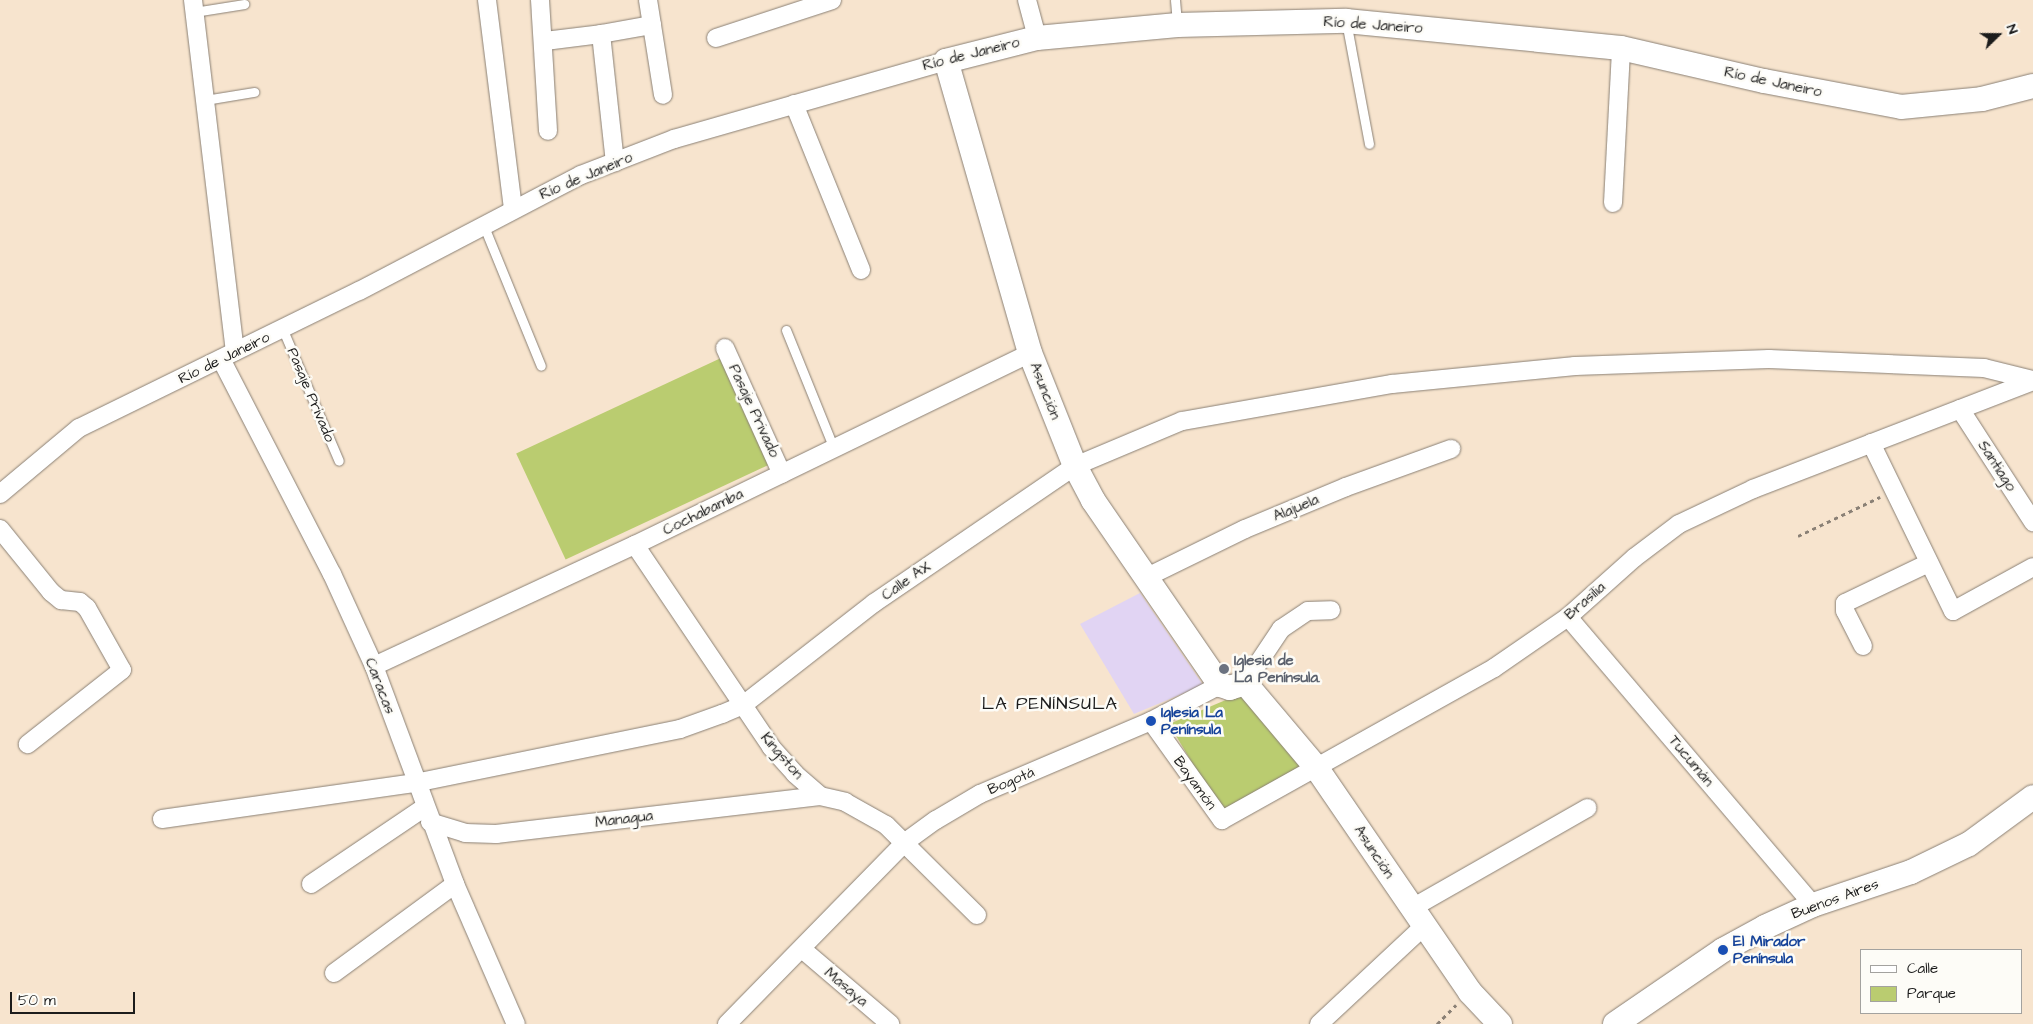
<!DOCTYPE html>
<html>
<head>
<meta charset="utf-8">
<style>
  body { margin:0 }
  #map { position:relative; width:2033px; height:1024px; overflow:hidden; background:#f7e4ce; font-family:"Architects Daughter",sans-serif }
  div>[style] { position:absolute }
  .built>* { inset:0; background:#e1d4f3 }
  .green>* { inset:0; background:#bacc70; transform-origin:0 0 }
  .path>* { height:3px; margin-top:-1.5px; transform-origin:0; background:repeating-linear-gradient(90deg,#8a8075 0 4px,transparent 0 8px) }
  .roads { filter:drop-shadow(0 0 1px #8a8075) drop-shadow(0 0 1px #8a8075) }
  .lane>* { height:9px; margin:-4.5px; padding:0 4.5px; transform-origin:4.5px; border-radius:4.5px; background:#fff }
  .street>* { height:18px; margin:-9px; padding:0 9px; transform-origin:9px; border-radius:9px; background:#fff }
  .secondary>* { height:24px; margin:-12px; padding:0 12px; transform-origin:12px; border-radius:12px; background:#fff }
  .dots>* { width:14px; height:14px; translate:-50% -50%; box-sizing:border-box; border:2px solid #fdfcf7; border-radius:50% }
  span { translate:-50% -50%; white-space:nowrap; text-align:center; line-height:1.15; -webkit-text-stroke:5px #fdfcf7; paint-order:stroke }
  .street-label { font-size:15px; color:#1c1c1c }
  .worship-label { font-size:15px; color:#5b616d; font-weight:700 }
  .left { translate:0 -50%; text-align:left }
  .transit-label { font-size:15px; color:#164399; font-weight:700 }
  .quarter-label { font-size:18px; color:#1c1c1c; letter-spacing:1px }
  .legend { position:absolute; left:1860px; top:949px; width:162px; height:65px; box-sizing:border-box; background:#fdfcf7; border:1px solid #a3a29f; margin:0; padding:6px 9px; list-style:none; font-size:15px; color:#1c1c1c }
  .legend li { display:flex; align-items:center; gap:10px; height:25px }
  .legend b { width:25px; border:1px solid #a3a29f }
  .north { position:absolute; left:1973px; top:10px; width:50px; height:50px; -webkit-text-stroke:4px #fdfcf7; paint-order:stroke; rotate:68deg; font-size:14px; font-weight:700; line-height:20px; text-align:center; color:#1c1c1c }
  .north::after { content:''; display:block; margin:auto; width:18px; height:22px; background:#1c1c1c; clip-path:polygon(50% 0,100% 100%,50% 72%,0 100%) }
  .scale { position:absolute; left:10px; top:992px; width:125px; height:22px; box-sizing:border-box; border:2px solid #1c1c1c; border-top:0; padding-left:6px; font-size:15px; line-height:18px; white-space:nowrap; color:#1c1c1c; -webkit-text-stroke:4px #fdfcf7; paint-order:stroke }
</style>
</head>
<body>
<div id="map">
  <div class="built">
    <div style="clip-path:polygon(1140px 593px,1203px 685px,1134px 714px,1080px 624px)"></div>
  </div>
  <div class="green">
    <div style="left:721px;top:358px;width:117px;height:226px;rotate:65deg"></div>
    <div style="clip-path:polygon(1247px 691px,1304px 766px,1222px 813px,1169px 724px)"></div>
  </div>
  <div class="path">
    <div style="left:1798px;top:536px;width:91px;rotate:-25.4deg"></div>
    <div style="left:1437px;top:1024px;width:27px;rotate:-45deg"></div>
  </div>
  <div class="roads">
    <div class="lane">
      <div style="left:1175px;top:0;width:24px;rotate:85deg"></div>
      <div style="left:194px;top:12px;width:51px;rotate:-9.1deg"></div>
      <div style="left:1346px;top:21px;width:125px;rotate:79.4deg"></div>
      <div style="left:205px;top:100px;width:50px;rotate:-9.3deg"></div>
      <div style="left:483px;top:224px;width:153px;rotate:67.8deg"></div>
      <div style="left:283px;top:330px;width:142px;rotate:66.9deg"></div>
      <div style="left:786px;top:330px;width:128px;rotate:68deg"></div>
    </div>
    <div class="street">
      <div style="left:193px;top:0;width:354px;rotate:83.2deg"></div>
      <div style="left:487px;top:0;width:211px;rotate:82.9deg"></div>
      <div style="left:540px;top:0;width:131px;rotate:86.5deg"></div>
      <div style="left:648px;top:0;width:96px;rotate:81deg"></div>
      <div style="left:1027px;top:0;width:39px;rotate:75deg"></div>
      <div style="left:601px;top:34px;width:52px;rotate:-10deg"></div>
      <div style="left:716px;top:38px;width:122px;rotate:-18.1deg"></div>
      <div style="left:545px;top:41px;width:56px;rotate:-7.1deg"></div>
      <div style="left:601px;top:34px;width:129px;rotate:83.8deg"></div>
      <div style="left:794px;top:104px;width:179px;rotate:68deg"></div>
      <div style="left:1613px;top:203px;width:155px;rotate:-87deg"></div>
      <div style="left:725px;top:348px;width:138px;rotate:65.7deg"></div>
      <div style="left:221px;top:359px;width:242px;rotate:62.7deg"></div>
      <div style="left:332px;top:574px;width:101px;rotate:65.5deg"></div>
      <div style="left:374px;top:666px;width:233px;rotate:69.6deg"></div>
      <div style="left:455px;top:884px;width:153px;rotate:66.5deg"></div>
      <div style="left:1960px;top:409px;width:135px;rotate:57.1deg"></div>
      <div style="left:1871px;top:443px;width:187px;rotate:64deg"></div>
      <div style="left:1953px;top:611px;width:91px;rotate:-28.8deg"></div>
      <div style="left:0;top:494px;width:103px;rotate:-39.9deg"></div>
      <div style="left:79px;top:428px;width:312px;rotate:-26.1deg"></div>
      <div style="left:359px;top:291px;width:250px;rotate:-27.6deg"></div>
      <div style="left:581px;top:175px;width:100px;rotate:-21.2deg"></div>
      <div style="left:674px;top:139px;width:283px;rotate:-16deg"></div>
      <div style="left:0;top:529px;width:81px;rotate:51deg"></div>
      <div style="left:51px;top:592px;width:13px;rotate:39deg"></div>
      <div style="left:61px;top:600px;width:19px;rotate:6deg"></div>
      <div style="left:80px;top:602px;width:9px;rotate:41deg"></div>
      <div style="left:87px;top:608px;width:71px;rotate:60.6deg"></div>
      <div style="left:122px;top:670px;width:120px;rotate:141.8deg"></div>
      <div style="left:635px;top:545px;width:244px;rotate:56deg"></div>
      <div style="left:771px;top:747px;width:36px;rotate:48deg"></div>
      <div style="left:795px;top:774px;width:33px;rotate:41deg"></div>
      <div style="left:820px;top:796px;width:26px;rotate:13deg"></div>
      <div style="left:845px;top:802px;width:47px;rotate:29.3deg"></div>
      <div style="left:886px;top:825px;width:128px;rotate:44.7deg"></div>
      <div style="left:1145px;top:578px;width:111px;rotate:-26.1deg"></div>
      <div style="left:1245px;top:529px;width:109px;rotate:-22.6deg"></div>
      <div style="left:1346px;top:487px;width:112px;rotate:-19.9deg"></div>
      <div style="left:1568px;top:617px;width:378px;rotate:49.6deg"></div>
      <div style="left:1863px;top:646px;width:39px;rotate:-117deg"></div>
      <div style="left:1845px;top:611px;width:8px;rotate:-90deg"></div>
      <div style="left:1845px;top:603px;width:93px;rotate:-25.5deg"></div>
      <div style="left:374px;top:666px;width:288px;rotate:-24.9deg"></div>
      <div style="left:635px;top:545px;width:439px;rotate:-25.9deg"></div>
      <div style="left:1245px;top:683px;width:65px;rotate:-56.3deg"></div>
      <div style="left:1281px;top:629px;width:32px;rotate:-34deg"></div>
      <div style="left:1308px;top:611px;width:23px;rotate:-2deg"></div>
      <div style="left:1151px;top:721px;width:122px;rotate:54.4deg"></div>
      <div style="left:1222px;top:820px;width:312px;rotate:-29.2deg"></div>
      <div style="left:1494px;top:668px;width:90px;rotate:-34.6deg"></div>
      <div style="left:1568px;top:617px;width:89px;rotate:-41.8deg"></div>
      <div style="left:1634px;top:558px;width:56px;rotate:-37.1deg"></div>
      <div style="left:1679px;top:524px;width:82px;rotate:-25.3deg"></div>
      <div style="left:1753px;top:489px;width:300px;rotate:-21.1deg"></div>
      <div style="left:162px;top:819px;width:256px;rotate:-8.1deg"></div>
      <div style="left:415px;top:783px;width:270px;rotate:-11.5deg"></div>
      <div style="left:680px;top:729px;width:45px;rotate:-19.7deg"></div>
      <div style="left:722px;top:714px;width:23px;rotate:-23deg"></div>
      <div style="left:743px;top:705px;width:166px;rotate:-37.9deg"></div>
      <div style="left:874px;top:603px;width:243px;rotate:-34.3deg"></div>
      <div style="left:1075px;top:466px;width:116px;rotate:-22.8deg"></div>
      <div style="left:1182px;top:421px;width:213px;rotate:-10deg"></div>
      <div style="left:1392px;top:384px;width:184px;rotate:-5.6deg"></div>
      <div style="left:1575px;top:366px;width:194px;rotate:-2.1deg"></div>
      <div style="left:1769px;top:359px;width:215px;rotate:2.4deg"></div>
      <div style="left:1984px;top:368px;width:50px;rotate:13.8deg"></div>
      <div style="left:430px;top:822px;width:37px;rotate:17deg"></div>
      <div style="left:465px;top:833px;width:31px;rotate:2deg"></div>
      <div style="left:496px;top:834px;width:326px;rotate:-6.7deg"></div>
      <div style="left:311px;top:884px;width:138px;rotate:-34deg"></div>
      <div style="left:1412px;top:908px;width:202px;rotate:-29.7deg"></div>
      <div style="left:802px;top:949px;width:116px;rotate:40.4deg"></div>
      <div style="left:334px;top:973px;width:150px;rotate:-36.3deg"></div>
      <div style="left:727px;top:1024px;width:253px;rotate:-45.6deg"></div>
      <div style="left:904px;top:843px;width:39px;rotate:-36deg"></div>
      <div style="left:936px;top:820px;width:51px;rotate:-30.6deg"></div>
      <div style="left:980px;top:794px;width:186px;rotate:-23.1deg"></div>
      <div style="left:1151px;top:721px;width:78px;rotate:-27.6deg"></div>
      <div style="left:1319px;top:1024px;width:145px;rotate:-43deg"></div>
    </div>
    <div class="secondary">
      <div style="left:1500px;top:1024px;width:44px;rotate:-133.2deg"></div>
      <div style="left:1470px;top:992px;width:274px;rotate:-124.4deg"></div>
      <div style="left:1315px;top:766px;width:109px;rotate:-130.1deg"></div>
      <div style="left:1245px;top:683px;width:16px;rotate:162deg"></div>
      <div style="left:1230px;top:688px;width:10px;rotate:-163deg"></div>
      <div style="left:1220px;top:685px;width:224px;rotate:-124.5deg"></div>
      <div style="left:1093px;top:500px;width:38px;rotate:-118deg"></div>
      <div style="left:1075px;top:466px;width:122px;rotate:-111.7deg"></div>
      <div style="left:1030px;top:353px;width:304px;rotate:-106deg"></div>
      <div style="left:946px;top:61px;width:94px;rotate:-14.2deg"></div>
      <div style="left:1037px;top:38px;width:141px;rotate:-5.3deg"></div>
      <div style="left:1177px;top:25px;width:169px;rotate:-1.4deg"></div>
      <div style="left:1346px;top:21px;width:276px;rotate:5.6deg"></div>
      <div style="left:1621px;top:48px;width:147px;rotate:13deg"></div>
      <div style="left:1764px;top:81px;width:139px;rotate:10.7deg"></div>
      <div style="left:1901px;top:107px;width:81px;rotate:-5.6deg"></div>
      <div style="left:1982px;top:99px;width:53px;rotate:-14.3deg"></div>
      <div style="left:1615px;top:1024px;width:131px;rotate:-34.4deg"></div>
      <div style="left:1723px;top:950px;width:48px;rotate:-28.7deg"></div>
      <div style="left:1765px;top:927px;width:53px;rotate:-24.6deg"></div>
      <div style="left:1813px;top:905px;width:103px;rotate:-18.6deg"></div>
      <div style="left:1911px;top:872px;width:64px;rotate:-25.8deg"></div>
      <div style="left:1969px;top:844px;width:79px;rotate:-36.3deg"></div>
    </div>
  </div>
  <div class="dots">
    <div style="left:1224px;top:669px;background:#6b7280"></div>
    <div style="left:1151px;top:721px;background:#1a4fb4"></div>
    <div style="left:1723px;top:950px;background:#1a4fb4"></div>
  </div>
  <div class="street-label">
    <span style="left:1373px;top:25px;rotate:4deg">Río de Janeiro</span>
    <span style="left:971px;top:54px;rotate:-14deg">Río de Janeiro</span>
    <span style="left:1773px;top:82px;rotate:12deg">Río de Janeiro</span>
    <span style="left:586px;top:176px;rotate:-23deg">Río de Janeiro</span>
    <span style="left:224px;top:358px;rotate:-26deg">Río de Janeiro</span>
    <span style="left:1045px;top:391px;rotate:68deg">Asunción</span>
    <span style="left:311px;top:395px;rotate:67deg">Pasaje Privado</span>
    <span style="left:754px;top:411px;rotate:65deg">Pasaje Privado</span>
    <span style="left:1997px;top:466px;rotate:57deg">Santiago</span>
    <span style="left:1296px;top:508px;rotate:-23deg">Alajuela</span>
    <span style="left:703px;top:512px;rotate:-26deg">Cochabamba</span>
    <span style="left:906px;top:581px;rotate:-35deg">Calle AX</span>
    <span style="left:1585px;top:601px;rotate:-41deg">Brasilia</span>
    <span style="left:380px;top:686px;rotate:69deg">Caracas</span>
    <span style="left:782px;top:756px;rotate:49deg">Kingston</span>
    <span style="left:1691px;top:761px;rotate:50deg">Tucumán</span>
    <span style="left:1011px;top:781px;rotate:-23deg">Bogotá</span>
    <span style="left:1195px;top:783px;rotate:54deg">Bayamón</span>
    <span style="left:624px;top:819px;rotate:-7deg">Managua</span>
    <span style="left:1374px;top:852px;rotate:56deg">Asunción</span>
    <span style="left:1835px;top:899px;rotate:-20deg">Buenos Aires</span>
    <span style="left:846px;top:987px;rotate:40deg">Masaya</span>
  </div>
  <div class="worship-label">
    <span class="left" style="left:1234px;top:669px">Iglesia de<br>La Península.</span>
  </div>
  <div class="transit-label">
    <span class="left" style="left:1161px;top:721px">Iglesia La<br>Península</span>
    <span class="left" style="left:1733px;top:950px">El Mirador<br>Península</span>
  </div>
  <div class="quarter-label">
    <span style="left:1050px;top:704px">LA PENÍNSULA</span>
  </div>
  <ul class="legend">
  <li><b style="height:6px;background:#fff"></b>Calle</li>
  <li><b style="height:14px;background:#bacc70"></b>Parque</li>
  </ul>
  <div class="north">N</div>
  <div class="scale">50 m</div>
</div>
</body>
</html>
